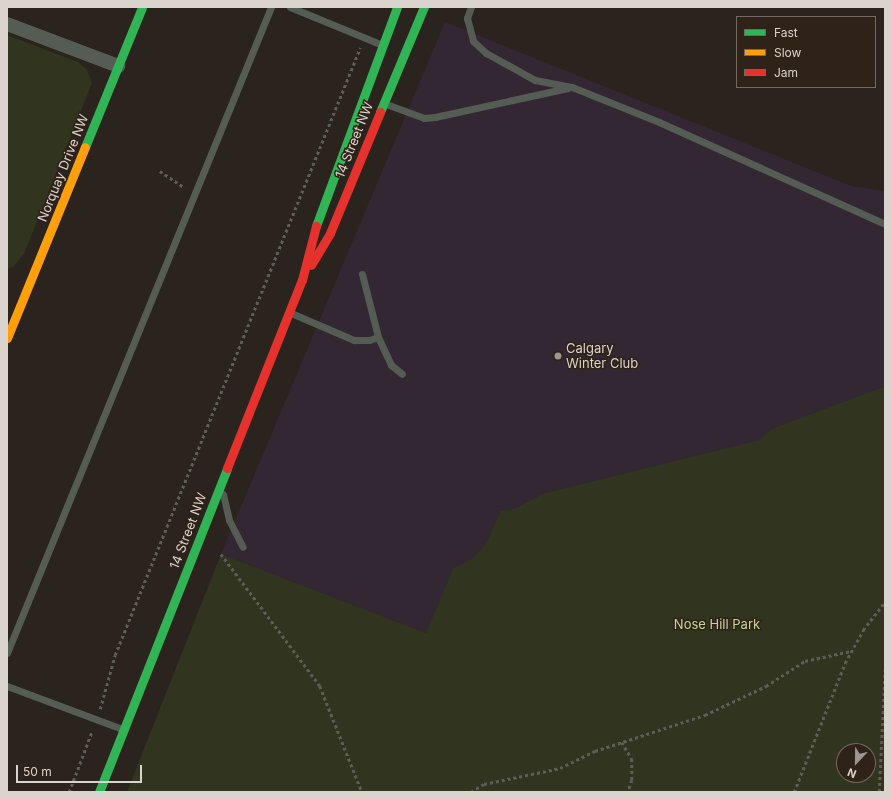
<!DOCTYPE html>
<html>
<head>
<meta charset="utf-8">
<style>
  body { margin:0 }
  #map { position:relative; width:892px; height:799px; overflow:hidden; background:#2a231e; font-family:Inter,sans-serif }
  div>[style] { position:absolute }
  .commercial>* { inset:0; background:#332733 }
  .green>* { inset:0; background:#31351f }
  .path>* { height:2.5px; margin-top:-1.25px; transform-origin:0; background:repeating-linear-gradient(90deg,#5c5e58 0 3px,transparent 0 6px) }
  .lane>* { height:7px; margin:-3.5px; padding:0 3.5px; transform-origin:3.5px; border-radius:3.5px; background:#555c54 }
  .street>* { height:14px; margin:-7px; padding:0 7px; transform-origin:7px; border-radius:7px; background:#555c54 }
  .fast>* { height:9px; margin:-4.5px; padding:0 4.5px; transform-origin:4.5px; border-radius:4.5px; background:#30b455 }
  .slow>* { height:9px; margin:-4.5px; padding:0 4.5px; transform-origin:4.5px; border-radius:4.5px; background:#ff9f0a }
  .jam>* { height:9px; margin:-4.5px; padding:0 4.5px; transform-origin:4.5px; border-radius:4.5px; background:#e5322d }
  .dots>* { width:11px; height:11px; translate:-50% -50%; box-sizing:border-box; border:2px solid #2f2219; border-radius:50% }
  span { translate:-50% -50%; white-space:nowrap; text-align:center; line-height:1.15; -webkit-text-stroke:3px #2f2219; paint-order:stroke }
  .street-label { font-size:13px; color:#dbd3cd }
  .poi-label { font-size:13px; color:#dbd3cd }
  .left { translate:0 -50%; text-align:left }
  .park-label { font-size:13px; color:#c6d595 }
  .frame { position:absolute; inset:0; border:8px solid #dbd3cd; pointer-events:none }
  .legend { position:absolute; left:736px; top:16px; width:140px; height:72px; box-sizing:border-box; background:#2f2219; border:1px solid #746961; margin:0; padding:5px 7px; list-style:none; font-size:12px; color:#dbd3cd }
  .legend li { display:flex; align-items:center; gap:8px; height:20px }
  .legend b { width:20px; border:1px solid #746961 }
  .north { position:absolute; left:836px; top:743px; width:40px; height:40px; box-sizing:border-box; background:#2f2219; border:1px solid #746961; border-radius:50%; rotate:202deg; font-size:11px; font-weight:700; line-height:16px; text-align:center; color:#dbd3cd }
  .north::after { content:''; display:block; margin:auto; width:14px; height:18px; background:#9d9590; clip-path:polygon(50% 0,100% 100%,50% 72%,0 100%) }
  .scale { position:absolute; left:16px; top:765px; width:126px; height:18px; box-sizing:border-box; border:2px solid #dbd3cd; border-top:0; padding-left:5px; font-size:12px; line-height:14px; white-space:nowrap; color:#dbd3cd; -webkit-text-stroke:3px #2f2219; paint-order:stroke }
</style>
</head>
<body>
<div id="map">
  <div class="commercial">
    <div style="clip-path:polygon(445px 22px,851px 186px,885px 191px,885px 386px,771px 429px,761px 440px,544px 493px,514px 509px,500px 511px,487px 542px,472px 559px,453px 568px,426px 633px,221px 554px)"></div>
  </div>
  <div class="green">
    <div style="clip-path:polygon(7px 35px,78px 62px,87px 70px,92px 83px,24px 254px,13px 267px,7px 269px)"></div>
    <div style="clip-path:polygon(evenodd,885px 386px,885px 792px,127px 792px,221px 554px,426px 633px,453px 568px,472px 559px,487px 542px,500px 511px,514px 509px,544px 493px,760px 440px,771px 429px,885px 386px,844px 751px,868px 751px,868px 775px,844px 775px,844px 751px)"></div>
  </div>
  <div class="path">
    <div style="left:160px;top:171px;width:30px;rotate:34deg"></div>
    <div style="left:221px;top:554px;width:165px;rotate:53.1deg"></div>
    <div style="left:320px;top:686px;width:114px;rotate:68.4deg"></div>
    <div style="left:100px;top:709px;width:56px;rotate:-74.5deg"></div>
    <div style="left:115px;top:655px;width:655px;rotate:-68.02deg"></div>
    <div style="left:622px;top:742px;width:20px;rotate:60deg"></div>
    <div style="left:632px;top:759px;width:21px;rotate:90deg"></div>
    <div style="left:632px;top:780px;width:13px;rotate:108deg"></div>
    <div style="left:69px;top:792px;width:65px;rotate:-69.3deg"></div>
    <div style="left:471px;top:792px;width:15px;rotate:-32deg"></div>
    <div style="left:484px;top:784px;width:78px;rotate:-11.9deg"></div>
    <div style="left:560px;top:768px;width:39px;rotate:-26deg"></div>
    <div style="left:595px;top:751px;width:116px;rotate:-18.1deg"></div>
    <div style="left:705px;top:715px;width:68px;rotate:-25.4deg"></div>
    <div style="left:766px;top:686px;width:46px;rotate:-32.7deg"></div>
    <div style="left:805px;top:661px;width:47px;rotate:-12.3deg"></div>
    <div style="left:794px;top:792px;width:139px;rotate:-68.4deg"></div>
    <div style="left:845px;top:663px;width:38px;rotate:-61deg"></div>
    <div style="left:863px;top:630px;width:36px;rotate:-52deg"></div>
    <div style="left:879px;top:792px;width:124px;rotate:-87.2deg"></div>
  </div>
  <div class="lane">
    <div style="left:290px;top:7px;width:100px;rotate:22.4deg"></div>
    <div style="left:471px;top:7px;width:12px;rotate:110deg"></div>
    <div style="left:467px;top:18px;width:24px;rotate:75deg"></div>
    <div style="left:473px;top:41px;width:18px;rotate:43deg"></div>
    <div style="left:486px;top:53px;width:56px;rotate:28.9deg"></div>
    <div style="left:535px;top:80px;width:38px;rotate:11deg"></div>
    <div style="left:572px;top:87px;width:94px;rotate:21.9deg"></div>
    <div style="left:659px;top:122px;width:248px;rotate:24.3deg"></div>
    <div style="left:386px;top:104px;width:40px;rotate:20.2deg"></div>
    <div style="left:424px;top:118px;width:11px;rotate:-5deg"></div>
    <div style="left:435px;top:117px;width:136px;rotate:-12.3deg"></div>
    <div style="left:362px;top:274px;width:65px;rotate:75.7deg"></div>
    <div style="left:378px;top:337px;width:31px;rotate:65deg"></div>
    <div style="left:391px;top:365px;width:14px;rotate:39deg"></div>
    <div style="left:291px;top:313px;width:69px;rotate:23.2deg"></div>
    <div style="left:354px;top:340px;width:15px"></div>
    <div style="left:369px;top:340px;width:9px;rotate:-18deg"></div>
    <div style="left:223px;top:494px;width:27px;rotate:77deg"></div>
    <div style="left:229px;top:520px;width:30px;rotate:63deg"></div>
    <div style="left:7px;top:653px;width:698px;rotate:-67.77deg"></div>
    <div style="left:7px;top:686px;width:123px;rotate:20.5deg"></div>
  </div>
  <div class="street">
    <div style="left:7px;top:24px;width:119px;rotate:20.7deg"></div>
  </div>
  <div class="fast">
    <div style="left:380px;top:112px;width:114px;rotate:-67.3deg"></div>
    <div style="left:85px;top:147px;width:151px;rotate:-67.8deg"></div>
    <div style="left:316px;top:226px;width:233px;rotate:-69.7deg"></div>
    <div style="left:99px;top:792px;width:348px;rotate:-68.4deg"></div>
  </div>
  <div class="slow">
    <div style="left:7px;top:338px;width:206px;rotate:-67.8deg"></div>
  </div>
  <div class="jam">
    <div style="left:311px;top:265px;width:37px;rotate:-59deg"></div>
    <div style="left:330px;top:233px;width:131px;rotate:-67.5deg"></div>
    <div style="left:227px;top:468px;width:202px;rotate:-68.3deg"></div>
    <div style="left:302px;top:280px;width:56px;rotate:-75.5deg"></div>
  </div>
  <div class="dots">
    <div style="left:558px;top:356px;background:#9d9590"></div>
  </div>
  <div class="street-label">
    <span style="left:354px;top:140px;rotate:-68deg">14 Street NW</span>
    <span style="left:63px;top:168px;rotate:-68deg">Norquay Drive NW</span>
    <span style="left:188px;top:531px;rotate:-69deg">14 Street NW</span>
  </div>
  <div class="poi-label">
    <span class="left" style="left:566px;top:356px">Calgary<br>Winter Club</span>
  </div>
  <div class="park-label">
    <span style="left:717px;top:624px">Nose Hill Park</span>
  </div>
  <div class="frame"></div>
  <ul class="legend">
  <li><b style="height:5px;background:#30b455"></b>Fast</li>
  <li><b style="height:5px;background:#ff9f0a"></b>Slow</li>
  <li><b style="height:5px;background:#e5322d"></b>Jam</li>
  </ul>
  <div class="north">N</div>
  <div class="scale">50 m</div>
</div>
</body>
</html>
